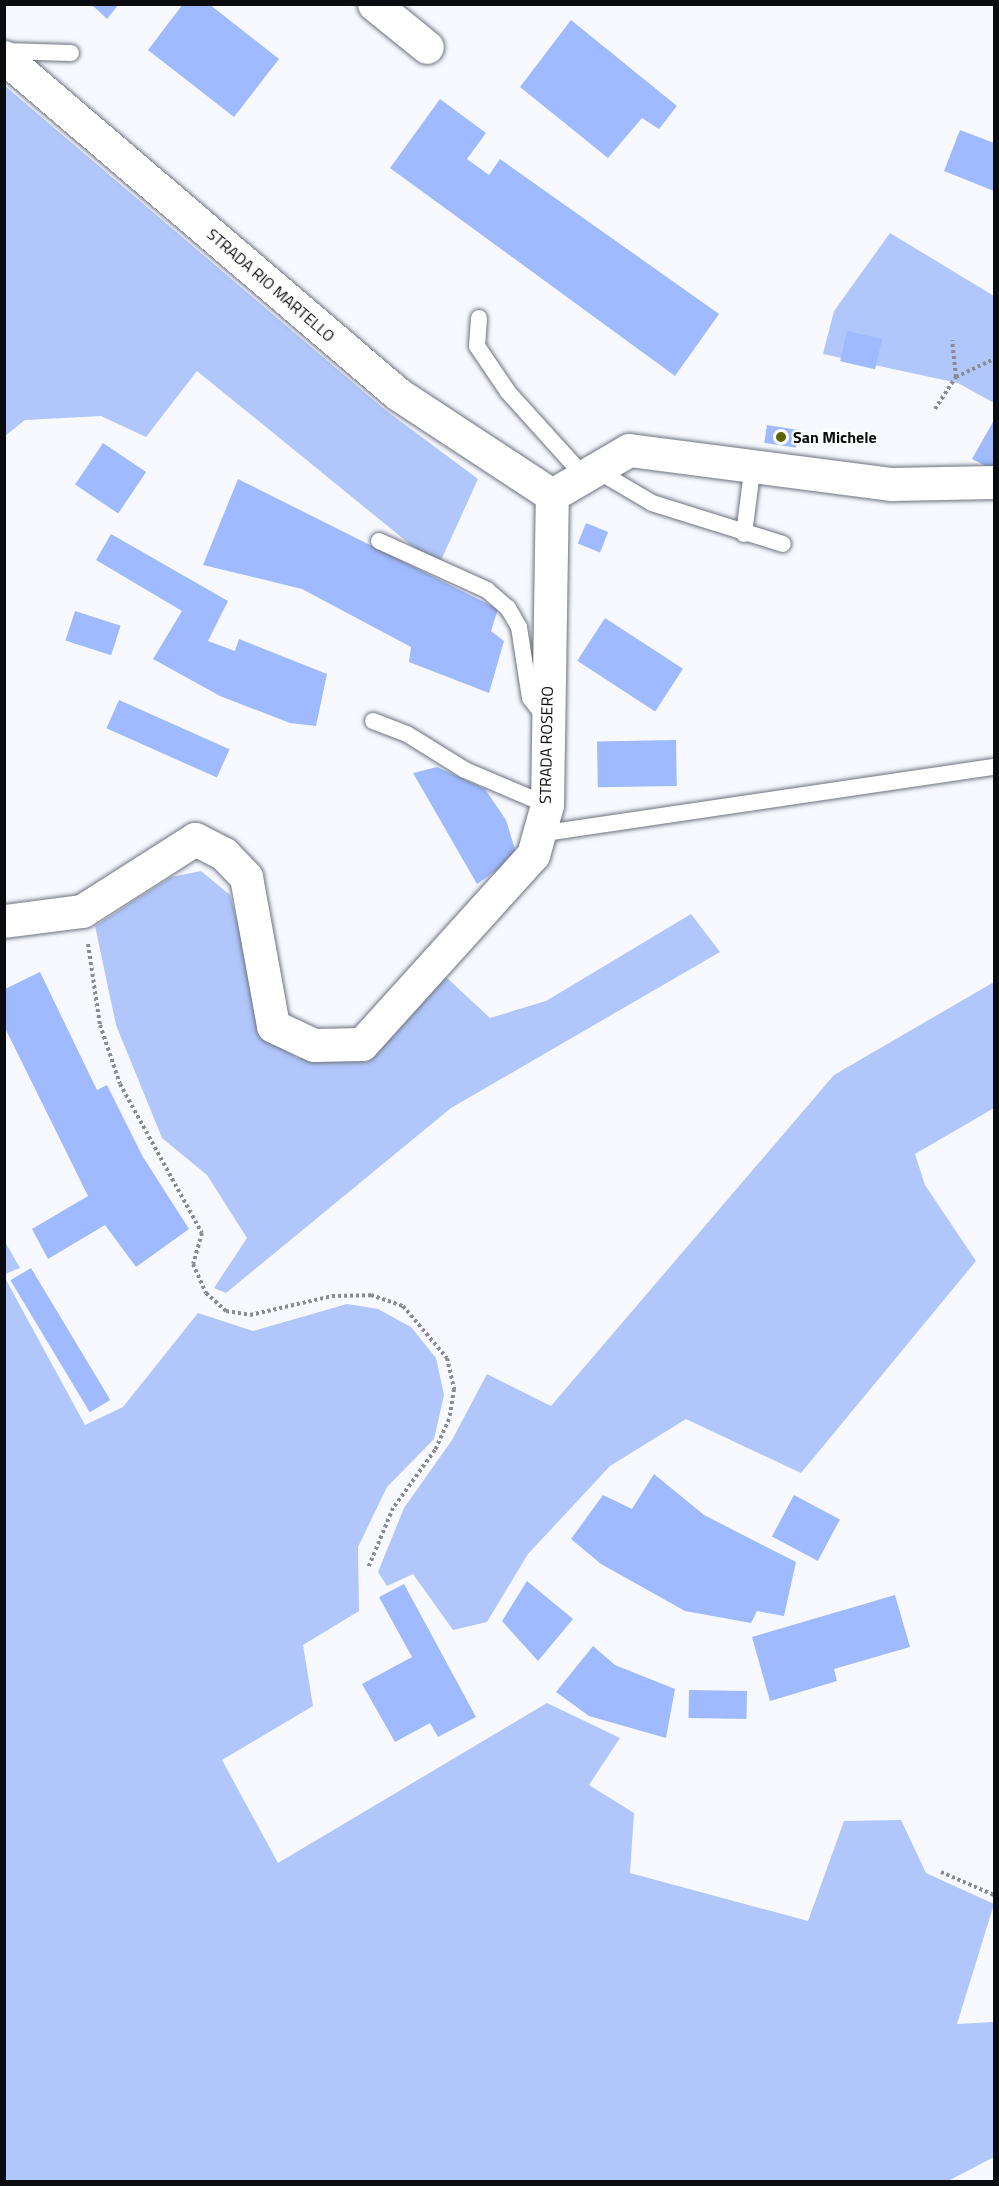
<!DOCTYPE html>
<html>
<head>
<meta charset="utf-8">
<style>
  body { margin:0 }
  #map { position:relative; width:999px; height:2186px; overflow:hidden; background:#f7f9fe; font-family:"Titillium Web",sans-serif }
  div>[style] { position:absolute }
  .green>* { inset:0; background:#b1c6fa }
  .building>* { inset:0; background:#9fbaff; transform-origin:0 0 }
  .path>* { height:4px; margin-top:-2px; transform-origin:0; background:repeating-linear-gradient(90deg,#8a8c90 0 3px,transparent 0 6px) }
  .roads { filter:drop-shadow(0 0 2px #6d727d) drop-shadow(0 0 2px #6d727d) }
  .service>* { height:16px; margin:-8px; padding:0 8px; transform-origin:8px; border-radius:8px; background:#fff }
  .minor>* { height:33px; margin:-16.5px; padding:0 16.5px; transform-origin:16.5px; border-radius:16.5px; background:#fff }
  .dots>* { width:16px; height:16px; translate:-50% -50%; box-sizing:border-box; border:3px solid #fff; border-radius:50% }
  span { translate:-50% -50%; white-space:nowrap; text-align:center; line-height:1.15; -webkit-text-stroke:4.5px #fff; paint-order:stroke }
  .street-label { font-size:16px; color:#0a0c10 }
  .poi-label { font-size:16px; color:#0a0c10; font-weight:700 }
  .left { translate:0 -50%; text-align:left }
  .frame { position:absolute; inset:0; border:6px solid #0a0c10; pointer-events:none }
</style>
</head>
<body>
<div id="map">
  <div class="green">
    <div style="clip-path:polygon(5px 86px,384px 409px,478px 479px,438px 567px,197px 371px,146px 437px,101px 416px,25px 420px,5px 436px)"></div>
    <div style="clip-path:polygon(890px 233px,994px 296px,994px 403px,958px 383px,823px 354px,834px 311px)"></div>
    <div style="clip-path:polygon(201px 871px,230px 895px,249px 965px,258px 1032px,297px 1058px,368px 1062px,446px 977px,490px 1018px,546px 1001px,691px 914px,720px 952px,451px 1108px,226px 1293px,214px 1288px,247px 1238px,207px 1175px,162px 1138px,116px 1025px,95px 926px,171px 877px)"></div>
    <div style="clip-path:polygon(994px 982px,994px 1108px,915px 1154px,925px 1185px,976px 1261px,801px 1473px,686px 1419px,610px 1466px,528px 1554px,487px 1622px,453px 1630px,413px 1574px,387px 1586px,378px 1572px,404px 1508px,452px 1440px,487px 1374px,551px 1406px,834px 1075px)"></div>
    <div style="clip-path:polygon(4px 1240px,20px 1268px,5px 1274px,4px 1274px)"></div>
    <div style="clip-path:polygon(5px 1278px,85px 1425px,123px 1407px,198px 1313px,253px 1331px,347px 1304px,378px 1309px,411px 1327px,436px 1358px,444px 1395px,434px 1439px,387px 1487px,358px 1547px,359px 1611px,303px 1645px,313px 1706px,222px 1760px,278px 1863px,547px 1703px,620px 1738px,589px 1785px,634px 1813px,630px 1873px,808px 1921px,844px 1821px,901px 1820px,926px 1873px,994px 1904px,957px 2024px,994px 2022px,994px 2157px,946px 2182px,5px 2181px)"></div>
  </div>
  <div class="building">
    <div style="clip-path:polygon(91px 4px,119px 4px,107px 19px)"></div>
    <div style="clip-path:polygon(183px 4px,209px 4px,279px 59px,234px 117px,148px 50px)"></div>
    <div style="clip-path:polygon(571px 20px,677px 106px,659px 129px,642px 118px,608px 158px,520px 87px)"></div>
    <div style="clip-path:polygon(440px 99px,486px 133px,467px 159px,489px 175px,500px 159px,719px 314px,675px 376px,390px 168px)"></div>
    <div style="clip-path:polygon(960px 130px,994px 143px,994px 191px,944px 171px)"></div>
    <div style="left:847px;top:331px;width:36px;height:31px;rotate:13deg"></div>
    <div style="clip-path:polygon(994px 420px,994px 470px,972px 459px)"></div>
    <div style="left:767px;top:425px;width:32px;height:18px;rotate:9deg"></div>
    <div style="left:103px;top:443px;width:52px;height:50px;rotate:34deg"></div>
    <div style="clip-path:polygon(238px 479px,498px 609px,491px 631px,504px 641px,489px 693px,409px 662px,411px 647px,302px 589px,203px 565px)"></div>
    <div style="left:586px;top:523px;width:24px;height:22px;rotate:22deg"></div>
    <div style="clip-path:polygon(111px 534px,228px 601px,208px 641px,235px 651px,239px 639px,327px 674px,316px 726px,290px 723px,220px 696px,153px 659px,182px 611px,96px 560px)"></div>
    <div style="left:75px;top:611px;width:48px;height:31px;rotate:18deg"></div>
    <div style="left:605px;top:618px;width:93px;height:51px;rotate:33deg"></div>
    <div style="left:119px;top:700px;width:121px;height:31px;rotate:24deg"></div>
    <div style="left:676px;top:740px;width:46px;height:79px;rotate:89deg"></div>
    <div style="clip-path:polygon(437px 767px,485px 789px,506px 820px,517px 856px,477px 884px,413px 773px)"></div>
    <div style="clip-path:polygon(40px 972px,97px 1090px,107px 1085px,143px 1157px,189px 1229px,136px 1267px,105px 1225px,48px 1259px,32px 1229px,88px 1196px,5px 1028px,5px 989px)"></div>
    <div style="left:31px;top:1268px;width:154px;height:24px;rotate:59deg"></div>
    <div style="clip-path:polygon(654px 1474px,704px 1515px,796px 1562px,784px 1616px,757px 1611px,751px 1623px,685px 1611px,601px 1564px,571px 1539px,603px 1495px,632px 1509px)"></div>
    <div style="left:794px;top:1495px;width:52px;height:47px;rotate:28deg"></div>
    <div style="clip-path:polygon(527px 1581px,573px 1619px,538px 1661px,502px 1621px)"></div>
    <div style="clip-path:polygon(404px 1584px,476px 1717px,438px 1737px,430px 1723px,395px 1742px,362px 1684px,412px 1657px,379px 1597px)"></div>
    <div style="clip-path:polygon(895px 1595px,910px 1647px,834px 1669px,837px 1681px,770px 1701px,752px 1637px)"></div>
    <div style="clip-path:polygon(593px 1646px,615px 1665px,675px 1689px,666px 1738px,589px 1716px,556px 1692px)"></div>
    <div style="left:689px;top:1690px;width:58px;height:28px;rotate:1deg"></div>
  </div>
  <div class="path">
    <div style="left:956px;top:377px;width:42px;rotate:-25.3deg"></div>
    <div style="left:935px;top:409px;width:38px;rotate:-57deg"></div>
    <div style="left:956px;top:377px;width:37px;rotate:-96deg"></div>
    <div style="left:88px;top:944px;width:82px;rotate:81.6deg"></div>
    <div style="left:100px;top:1025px;width:62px;rotate:71.3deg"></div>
    <div style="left:120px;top:1084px;width:170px;rotate:61.2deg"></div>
    <div style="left:202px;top:1233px;width:32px;rotate:106deg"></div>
    <div style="left:193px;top:1264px;width:32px;rotate:66deg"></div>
    <div style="left:206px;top:1293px;width:27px;rotate:42deg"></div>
    <div style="left:226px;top:1311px;width:24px;rotate:9deg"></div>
    <div style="left:250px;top:1315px;width:84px;rotate:-13deg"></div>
    <div style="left:332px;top:1296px;width:39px;rotate:-1deg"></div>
    <div style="left:371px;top:1295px;width:34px;rotate:19deg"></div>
    <div style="left:403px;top:1306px;width:68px;rotate:49.8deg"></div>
    <div style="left:447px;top:1358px;width:32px;rotate:77deg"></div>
    <div style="left:454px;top:1389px;width:30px;rotate:99deg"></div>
    <div style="left:449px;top:1419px;width:34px;rotate:114deg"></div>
    <div style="left:435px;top:1450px;width:72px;rotate:125.9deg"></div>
    <div style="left:393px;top:1508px;width:65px;rotate:112.6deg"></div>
    <div style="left:941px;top:1872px;width:58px;rotate:23.5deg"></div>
  </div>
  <div class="roads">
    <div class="service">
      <div style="left:4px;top:51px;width:67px;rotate:1.7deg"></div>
      <div style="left:479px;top:318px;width:28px;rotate:94deg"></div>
      <div style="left:477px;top:346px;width:55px;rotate:56deg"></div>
      <div style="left:508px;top:392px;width:110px;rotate:47.9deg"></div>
      <div style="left:593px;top:468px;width:69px;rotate:30.7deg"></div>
      <div style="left:652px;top:503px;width:137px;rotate:17.4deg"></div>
      <div style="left:744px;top:534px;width:71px;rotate:-82.7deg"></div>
      <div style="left:379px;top:541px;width:119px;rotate:24.4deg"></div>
      <div style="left:487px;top:590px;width:28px;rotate:41deg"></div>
      <div style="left:508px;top:608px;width:22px;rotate:60deg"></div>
      <div style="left:519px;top:627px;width:72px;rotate:81.2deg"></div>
      <div style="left:530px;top:698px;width:24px;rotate:52deg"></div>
      <div style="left:373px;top:721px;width:36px;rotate:21deg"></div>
      <div style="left:407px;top:734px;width:68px;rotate:31.8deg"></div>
      <div style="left:465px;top:770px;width:89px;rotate:23.1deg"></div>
      <div style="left:539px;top:834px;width:460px;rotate:-8.4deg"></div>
    </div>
    <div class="minor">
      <div style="left:374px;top:4px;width:68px;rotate:39.1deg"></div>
      <div style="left:4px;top:57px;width:518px;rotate:40.54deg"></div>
      <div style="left:398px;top:394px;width:184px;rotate:33.3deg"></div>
      <div style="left:552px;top:495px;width:89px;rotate:-30.3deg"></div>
      <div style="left:629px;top:450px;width:265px;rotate:7.4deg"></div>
      <div style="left:892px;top:484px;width:102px;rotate:-1.1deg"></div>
      <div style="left:4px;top:921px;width:79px;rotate:-7.3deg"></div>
      <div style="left:82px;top:911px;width:134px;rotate:-32.5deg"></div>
      <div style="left:195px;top:839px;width:33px;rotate:27deg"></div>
      <div style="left:224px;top:854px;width:32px;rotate:46deg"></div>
      <div style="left:246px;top:877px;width:151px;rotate:79.7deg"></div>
      <div style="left:273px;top:1026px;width:45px;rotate:24.9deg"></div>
      <div style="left:314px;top:1045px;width:48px;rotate:-1.2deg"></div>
      <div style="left:362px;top:1044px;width:255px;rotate:-47.9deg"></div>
      <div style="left:533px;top:855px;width:52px;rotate:-74.4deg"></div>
      <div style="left:547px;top:805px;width:310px;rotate:-89.1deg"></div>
    </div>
  </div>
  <div class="dots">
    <div style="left:781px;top:437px;background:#596508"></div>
  </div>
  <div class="street-label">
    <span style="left:271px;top:285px;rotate:41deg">STRADA RIO MARTELLO</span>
    <span style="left:546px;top:745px;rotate:-89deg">STRADA ROSERO</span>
  </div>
  <div class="poi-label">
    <span class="left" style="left:793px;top:437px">San Michele</span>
  </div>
  <div class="frame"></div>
</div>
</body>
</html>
